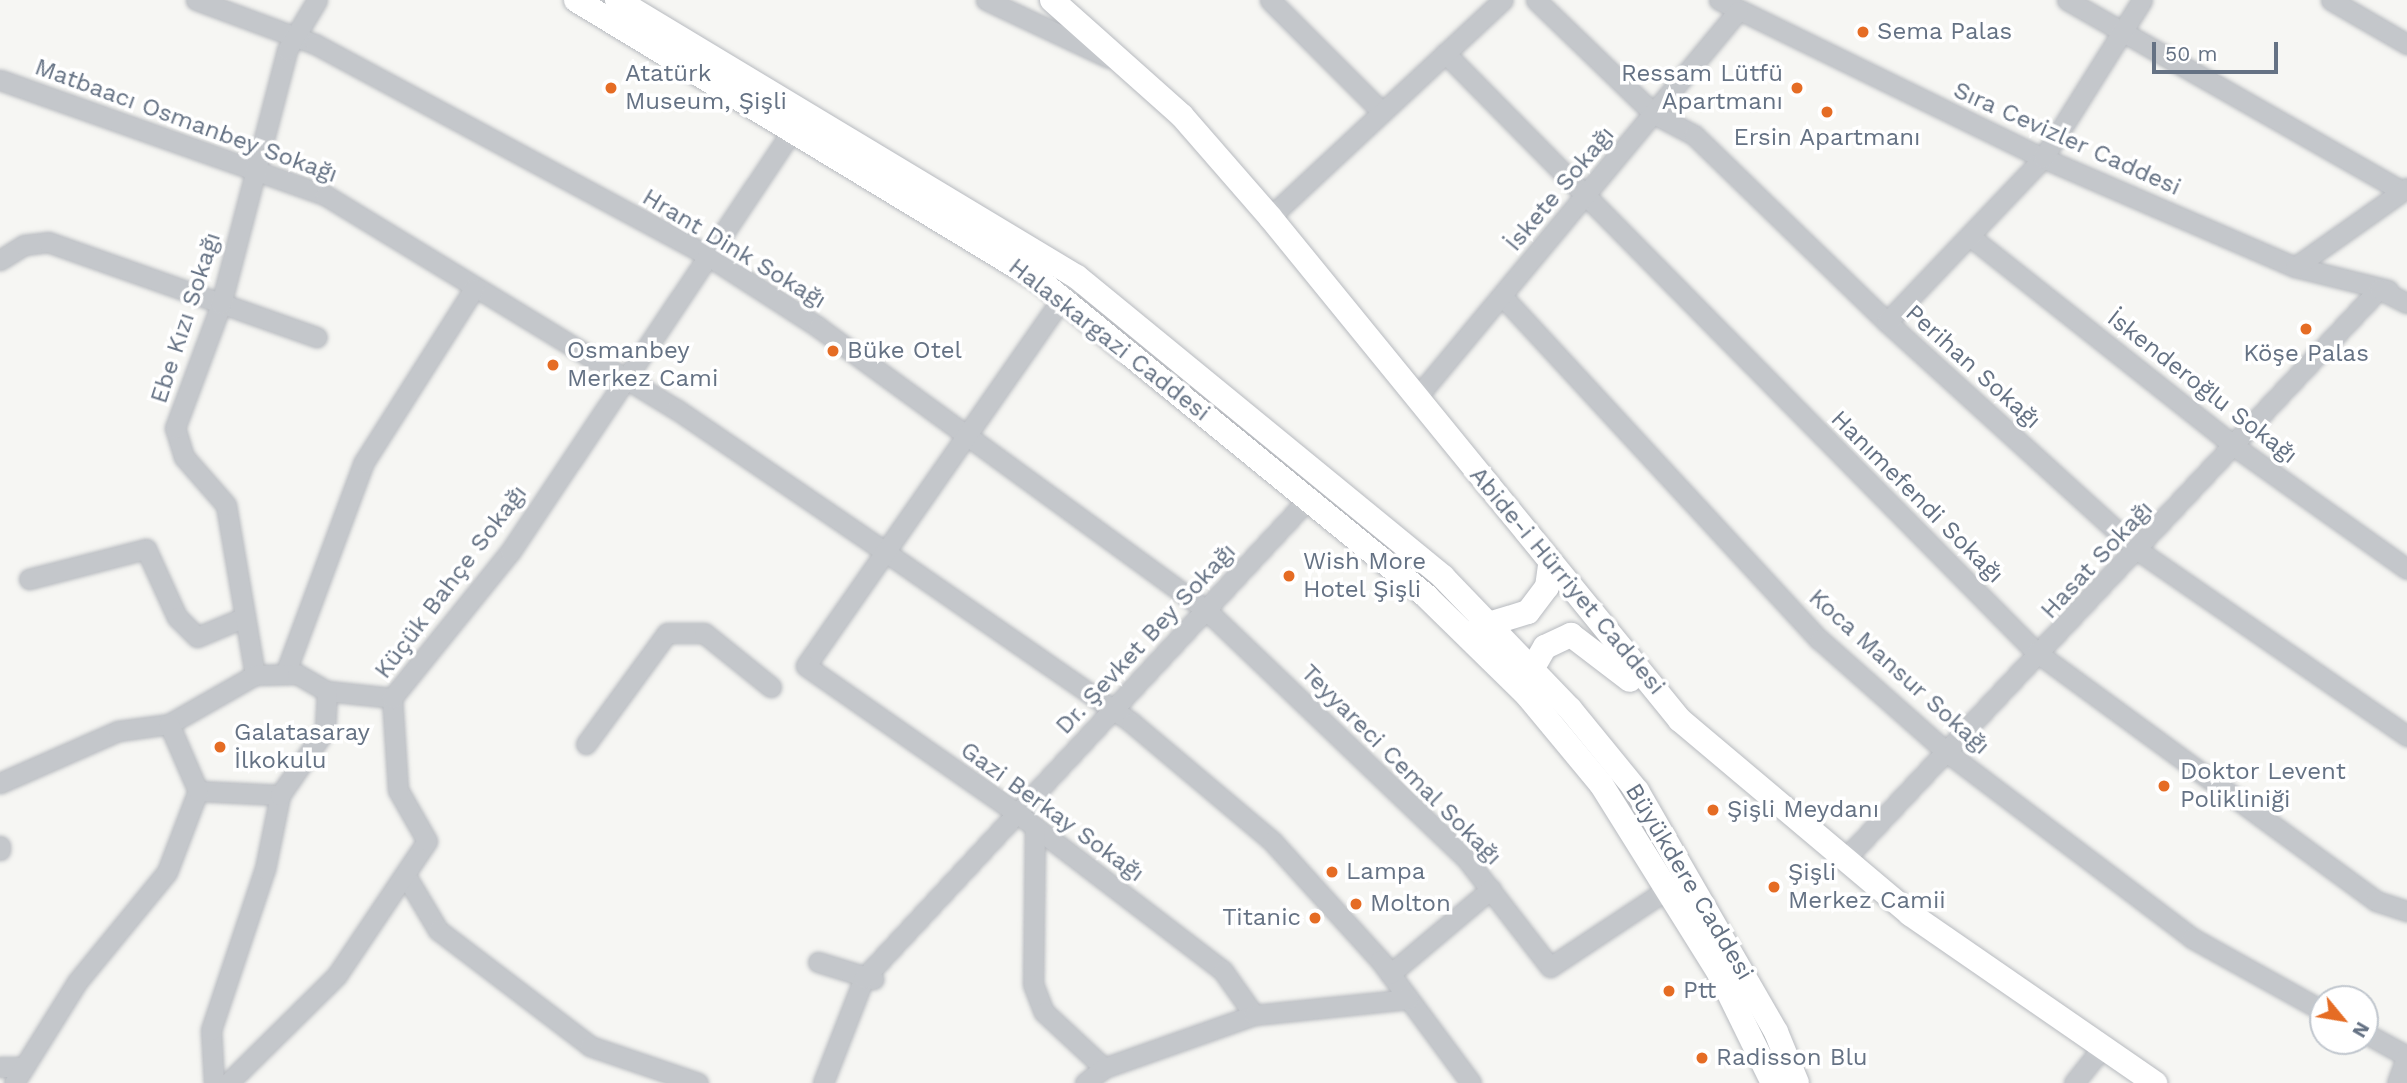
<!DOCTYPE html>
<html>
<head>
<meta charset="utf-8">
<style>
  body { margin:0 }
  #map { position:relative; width:2407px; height:1083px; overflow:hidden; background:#f6f6f3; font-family:"Work Sans",sans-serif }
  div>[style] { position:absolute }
  .roads { filter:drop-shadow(0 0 2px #b7babf) drop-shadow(0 0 2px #b7babf) }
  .minor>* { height:19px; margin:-9.5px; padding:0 9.5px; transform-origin:9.5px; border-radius:9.5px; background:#c4c7cb }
  .major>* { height:24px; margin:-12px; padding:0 12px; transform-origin:12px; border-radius:12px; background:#fff }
  .dots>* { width:19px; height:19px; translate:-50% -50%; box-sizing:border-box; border:4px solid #fff; border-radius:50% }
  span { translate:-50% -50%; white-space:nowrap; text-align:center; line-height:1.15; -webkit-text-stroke:7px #fff; paint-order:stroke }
  .poi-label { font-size:24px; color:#657284 }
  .left { translate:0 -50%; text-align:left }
  .right { translate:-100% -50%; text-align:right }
  .street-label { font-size:24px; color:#657284 }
  .north { position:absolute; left:2309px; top:985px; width:70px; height:70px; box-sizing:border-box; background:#fff; border:2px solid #c1c7ce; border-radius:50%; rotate:120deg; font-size:19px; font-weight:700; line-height:28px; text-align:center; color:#657284 }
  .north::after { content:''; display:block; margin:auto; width:24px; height:32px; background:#e56c24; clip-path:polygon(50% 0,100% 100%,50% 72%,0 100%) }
  .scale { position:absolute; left:2152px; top:42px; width:126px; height:32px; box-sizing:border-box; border:4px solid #657284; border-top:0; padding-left:9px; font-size:21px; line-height:24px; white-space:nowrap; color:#657284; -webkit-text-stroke:5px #fff; paint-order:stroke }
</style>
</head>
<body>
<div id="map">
  <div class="roads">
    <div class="minor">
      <div style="left:196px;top:0;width:127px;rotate:20.3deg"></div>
      <div style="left:315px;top:44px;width:447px;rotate:28.3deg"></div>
      <div style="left:708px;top:256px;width:131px;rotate:32.8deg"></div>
      <div style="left:818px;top:327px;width:477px;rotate:36.1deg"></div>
      <div style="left:1204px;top:608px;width:361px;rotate:43.7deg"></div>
      <div style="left:1465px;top:857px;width:139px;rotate:52.3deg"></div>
      <div style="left:1550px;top:967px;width:141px;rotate:-33.5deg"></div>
      <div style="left:986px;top:0;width:136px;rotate:25.2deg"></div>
      <div style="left:1270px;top:0;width:154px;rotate:45deg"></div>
      <div style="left:1536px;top:0;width:164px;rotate:44deg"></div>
      <div style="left:1654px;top:114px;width:45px;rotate:27.7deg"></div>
      <div style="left:1694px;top:135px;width:269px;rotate:44.1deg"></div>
      <div style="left:1887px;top:322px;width:341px;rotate:42.3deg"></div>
      <div style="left:2139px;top:551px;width:326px;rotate:34.6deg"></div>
      <div style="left:1719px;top:0;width:360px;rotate:26deg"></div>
      <div style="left:2043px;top:158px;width:275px;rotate:23.4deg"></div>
      <div style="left:2295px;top:267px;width:96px;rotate:13.9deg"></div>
      <div style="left:2067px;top:0;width:386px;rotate:29.7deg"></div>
      <div style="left:2331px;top:0;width:88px;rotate:30.1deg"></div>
      <div style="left:1445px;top:53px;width:841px;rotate:45.39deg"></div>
      <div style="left:2036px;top:652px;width:421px;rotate:36.2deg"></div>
      <div style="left:2376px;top:901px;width:33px;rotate:18deg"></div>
      <div style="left:0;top:80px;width:345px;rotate:19.5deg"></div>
      <div style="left:325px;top:195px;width:411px;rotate:31.4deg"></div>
      <div style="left:676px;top:409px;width:252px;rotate:34.3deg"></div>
      <div style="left:884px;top:551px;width:302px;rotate:34.7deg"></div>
      <div style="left:1132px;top:723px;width:183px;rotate:40.1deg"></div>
      <div style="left:1272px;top:841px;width:161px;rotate:47.8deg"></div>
      <div style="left:1380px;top:960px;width:153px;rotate:53.5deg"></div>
      <div style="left:1270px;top:217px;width:318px;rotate:-43deg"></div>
      <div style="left:1972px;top:238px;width:335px;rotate:38.4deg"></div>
      <div style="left:2234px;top:446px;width:212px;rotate:35.4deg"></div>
      <div style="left:0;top:260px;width:28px;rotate:-32deg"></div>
      <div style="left:24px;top:245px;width:24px;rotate:-7deg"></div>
      <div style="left:48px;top:242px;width:285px;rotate:19.5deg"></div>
      <div style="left:2295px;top:267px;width:137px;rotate:-35.2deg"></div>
      <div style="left:1077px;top:277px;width:474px;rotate:124.9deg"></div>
      <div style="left:806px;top:666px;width:259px;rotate:34.9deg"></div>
      <div style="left:1018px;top:814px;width:258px;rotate:37.4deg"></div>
      <div style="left:1223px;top:971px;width:54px;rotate:54.8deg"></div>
      <div style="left:1503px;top:297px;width:467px;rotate:47.3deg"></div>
      <div style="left:1820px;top:640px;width:172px;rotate:41.5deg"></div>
      <div style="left:1949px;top:754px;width:305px;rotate:37.1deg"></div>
      <div style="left:2192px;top:938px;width:150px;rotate:29.1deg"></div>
      <div style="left:1887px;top:322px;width:226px;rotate:-46.4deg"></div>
      <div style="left:2043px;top:158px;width:186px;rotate:-57.9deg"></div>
      <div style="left:1417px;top:397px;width:502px;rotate:-50.25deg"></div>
      <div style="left:29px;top:579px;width:121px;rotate:-14.4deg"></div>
      <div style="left:146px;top:549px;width:75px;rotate:65.5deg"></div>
      <div style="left:177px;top:617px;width:28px;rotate:45deg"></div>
      <div style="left:197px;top:637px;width:52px;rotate:-22.6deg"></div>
      <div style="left:285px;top:674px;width:226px;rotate:-69.6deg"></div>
      <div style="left:364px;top:462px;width:205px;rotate:-57.6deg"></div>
      <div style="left:255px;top:675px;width:172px;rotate:-99.7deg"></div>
      <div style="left:226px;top:505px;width:64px;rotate:-131.2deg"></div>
      <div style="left:184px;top:457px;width:30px;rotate:-107deg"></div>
      <div style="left:175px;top:428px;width:132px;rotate:-69.6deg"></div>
      <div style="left:221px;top:304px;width:262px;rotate:-75.4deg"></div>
      <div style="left:287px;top:50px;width:58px;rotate:-59deg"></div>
      <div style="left:586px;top:744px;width:137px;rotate:-53.9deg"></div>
      <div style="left:667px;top:633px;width:37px"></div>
      <div style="left:704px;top:633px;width:86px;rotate:38.9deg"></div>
      <div style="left:0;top:783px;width:129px;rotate:-23.8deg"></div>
      <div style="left:118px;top:731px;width:51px;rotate:-7.8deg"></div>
      <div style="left:169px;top:724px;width:99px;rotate:-29.7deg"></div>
      <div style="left:255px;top:675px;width:42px;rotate:-1.4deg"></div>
      <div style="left:297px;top:674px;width:34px;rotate:30deg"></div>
      <div style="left:327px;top:691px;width:65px;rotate:6.1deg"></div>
      <div style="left:198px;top:791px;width:82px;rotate:2.8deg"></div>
      <div style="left:1035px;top:827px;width:157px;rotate:90.7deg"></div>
      <div style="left:1033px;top:984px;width:30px;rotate:69deg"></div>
      <div style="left:1044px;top:1012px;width:82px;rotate:43deg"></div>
      <div style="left:0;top:846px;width:4px;rotate:90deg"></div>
      <div style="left:1845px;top:859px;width:781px;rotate:-46.87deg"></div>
      <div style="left:2379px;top:289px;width:31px;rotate:27deg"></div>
      <div style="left:406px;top:876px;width:63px;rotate:59.3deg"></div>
      <div style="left:438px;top:930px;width:191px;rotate:37.3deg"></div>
      <div style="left:590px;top:1046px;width:114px;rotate:18.9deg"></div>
      <div style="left:818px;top:962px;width:58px;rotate:17.2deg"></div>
      <div style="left:1390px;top:974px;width:132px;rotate:-40.1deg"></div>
      <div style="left:2365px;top:1033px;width:48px;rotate:28.7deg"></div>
      <div style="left:0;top:1067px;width:24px"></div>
      <div style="left:14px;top:1083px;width:119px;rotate:-58deg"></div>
      <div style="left:77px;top:982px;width:142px;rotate:-50.7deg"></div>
      <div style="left:167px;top:872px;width:87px;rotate:-69.1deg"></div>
      <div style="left:198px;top:791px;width:73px;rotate:-113.4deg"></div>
      <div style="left:214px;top:1083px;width:53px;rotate:-93.2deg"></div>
      <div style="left:211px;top:1030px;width:170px;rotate:-71.5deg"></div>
      <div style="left:265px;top:869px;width:76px;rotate:-78.5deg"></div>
      <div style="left:280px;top:795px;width:79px;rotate:-55.3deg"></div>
      <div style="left:325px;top:730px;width:39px;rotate:-87deg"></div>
      <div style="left:228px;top:1083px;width:153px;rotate:-44.7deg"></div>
      <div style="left:337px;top:975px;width:161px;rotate:-56.1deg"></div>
      <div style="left:427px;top:841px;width:59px;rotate:-119.6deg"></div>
      <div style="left:398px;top:790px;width:92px;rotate:-93.7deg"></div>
      <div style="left:392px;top:698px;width:188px;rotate:-51.1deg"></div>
      <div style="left:510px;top:552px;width:510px;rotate:-56.19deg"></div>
      <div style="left:823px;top:1083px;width:113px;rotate:-68.7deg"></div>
      <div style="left:864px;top:978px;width:656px;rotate:-47.16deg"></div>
      <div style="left:1085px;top:1083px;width:24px;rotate:-38deg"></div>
      <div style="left:1104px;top:1068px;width:159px;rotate:-19.5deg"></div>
      <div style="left:1254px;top:1015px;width:155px;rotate:-5.9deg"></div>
      <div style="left:2074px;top:1083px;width:43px;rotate:-51.5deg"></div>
      <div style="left:2397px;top:1083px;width:30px;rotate:-70deg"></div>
    </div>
    <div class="major">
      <div style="left:576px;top:0;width:542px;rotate:31.2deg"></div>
      <div style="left:1040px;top:281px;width:500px;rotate:39.2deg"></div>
      <div style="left:1427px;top:597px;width:140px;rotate:44.4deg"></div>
      <div style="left:1527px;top:695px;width:116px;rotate:50.3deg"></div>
      <div style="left:1601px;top:784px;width:223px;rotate:58deg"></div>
      <div style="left:1719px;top:973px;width:123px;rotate:63.9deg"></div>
      <div style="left:617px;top:0;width:537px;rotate:31.06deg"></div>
      <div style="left:1077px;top:277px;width:473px;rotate:39.3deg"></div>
      <div style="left:1443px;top:577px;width:183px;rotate:46.1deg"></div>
      <div style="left:1570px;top:709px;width:106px;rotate:50.7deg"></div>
      <div style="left:1637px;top:791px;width:278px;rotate:60deg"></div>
      <div style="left:1776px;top:1032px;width:55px;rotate:67.6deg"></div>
      <div style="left:1052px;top:0;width:174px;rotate:41.7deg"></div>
      <div style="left:1182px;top:116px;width:134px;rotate:48.9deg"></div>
      <div style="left:1270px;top:217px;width:649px;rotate:50.82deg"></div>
      <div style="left:1680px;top:720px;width:301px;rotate:40.1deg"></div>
      <div style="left:1910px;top:914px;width:298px;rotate:34.6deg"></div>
      <div style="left:1479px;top:627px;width:51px;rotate:-17deg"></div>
      <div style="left:1528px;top:612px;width:31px;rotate:-53deg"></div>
      <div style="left:1547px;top:587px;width:22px;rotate:-82deg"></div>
      <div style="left:1527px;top:678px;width:36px;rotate:-60deg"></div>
      <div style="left:1545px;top:647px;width:29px;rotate:-25deg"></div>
      <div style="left:1571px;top:635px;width:74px;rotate:37.3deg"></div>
    </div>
  </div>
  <div class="dots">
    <div style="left:1863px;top:32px;background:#e56c24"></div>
    <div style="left:611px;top:88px;background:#e56c24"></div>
    <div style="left:1797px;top:88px;background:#e56c24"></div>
    <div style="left:1827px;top:112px;background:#e56c24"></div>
    <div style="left:2306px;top:329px;background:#e56c24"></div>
    <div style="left:833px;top:351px;background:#e56c24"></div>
    <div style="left:553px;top:365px;background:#e56c24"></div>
    <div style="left:1289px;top:576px;background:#e56c24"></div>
    <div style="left:220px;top:747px;background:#e56c24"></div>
    <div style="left:2164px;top:786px;background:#e56c24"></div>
    <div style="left:1713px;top:810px;background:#e56c24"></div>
    <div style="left:1332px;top:872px;background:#e56c24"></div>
    <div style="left:1774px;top:887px;background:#e56c24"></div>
    <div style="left:1356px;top:904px;background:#e56c24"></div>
    <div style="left:1315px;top:918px;background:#e56c24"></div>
    <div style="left:1669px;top:991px;background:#e56c24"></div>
    <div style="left:1702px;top:1058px;background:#e56c24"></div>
  </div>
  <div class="poi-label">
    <span class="left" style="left:1877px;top:32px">Sema Palas</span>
    <span class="left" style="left:625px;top:88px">Atatürk<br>Museum, Şişli</span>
    <span class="right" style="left:1783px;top:88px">Ressam Lütfü<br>Apartmanı</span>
    <span style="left:1827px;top:138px">Ersin Apartmanı</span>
    <span class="left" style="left:567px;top:365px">Osmanbey<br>Merkez Cami</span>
    <span class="left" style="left:847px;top:351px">Büke Otel</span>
    <span style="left:2306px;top:354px">Köşe Palas</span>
    <span class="left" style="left:1303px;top:576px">Wish More<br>Hotel Şişli</span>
    <span class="left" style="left:234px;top:747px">Galatasaray<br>İlkokulu</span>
    <span class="left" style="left:2180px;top:786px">Doktor Levent<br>Polikliniği</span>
    <span class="left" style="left:1727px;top:810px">Şişli Meydanı</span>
    <span class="left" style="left:1346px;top:872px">Lampa</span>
    <span class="left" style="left:1788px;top:887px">Şişli<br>Merkez Camii</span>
    <span class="left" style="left:1370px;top:904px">Molton</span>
    <span class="right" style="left:1301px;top:918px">Titanic</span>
    <span class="left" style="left:1683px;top:991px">Ptt</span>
    <span class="left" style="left:1716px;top:1058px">Radisson Blu</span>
  </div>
  <div class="street-label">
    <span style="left:186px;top:121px;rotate:20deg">Matbaacı Osmanbey Sokağı</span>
    <span style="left:2067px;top:139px;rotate:24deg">Sıra Cevizler Caddesi</span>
    <span style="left:1560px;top:189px;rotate:-50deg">İskete Sokağı</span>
    <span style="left:734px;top:249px;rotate:31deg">Hrant Dink Sokağı</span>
    <span style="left:186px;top:318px;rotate:-72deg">Ebe Kızı Sokağı</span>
    <span style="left:1109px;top:340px;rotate:38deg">Halaskargazi Caddesi</span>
    <span style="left:1973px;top:367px;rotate:42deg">Perihan Sokağı</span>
    <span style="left:2202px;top:387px;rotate:38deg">İskenderoğlu Sokağı</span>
    <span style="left:1917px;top:497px;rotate:45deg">Hanımefendi Sokağı</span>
    <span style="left:2097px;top:560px;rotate:-47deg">Hasat Sokağı</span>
    <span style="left:1567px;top:581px;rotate:50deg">Abide-i Hürriyet Caddesi</span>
    <span style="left:451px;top:582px;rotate:-53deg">Küçük Bahçe Sokağı</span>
    <span style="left:1146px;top:639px;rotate:-47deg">Dr. Şevket Bey Sokağı</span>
    <span style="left:1899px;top:672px;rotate:42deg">Koca Mansur Sokağı</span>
    <span style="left:1401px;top:765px;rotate:45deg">Teyyareci Cemal Sokağı</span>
    <span style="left:1052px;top:812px;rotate:36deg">Gazi Berkay Sokağı</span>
    <span style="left:1689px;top:882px;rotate:59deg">Büyükdere Caddesi</span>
  </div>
  <div class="north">N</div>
  <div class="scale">50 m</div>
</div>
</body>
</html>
